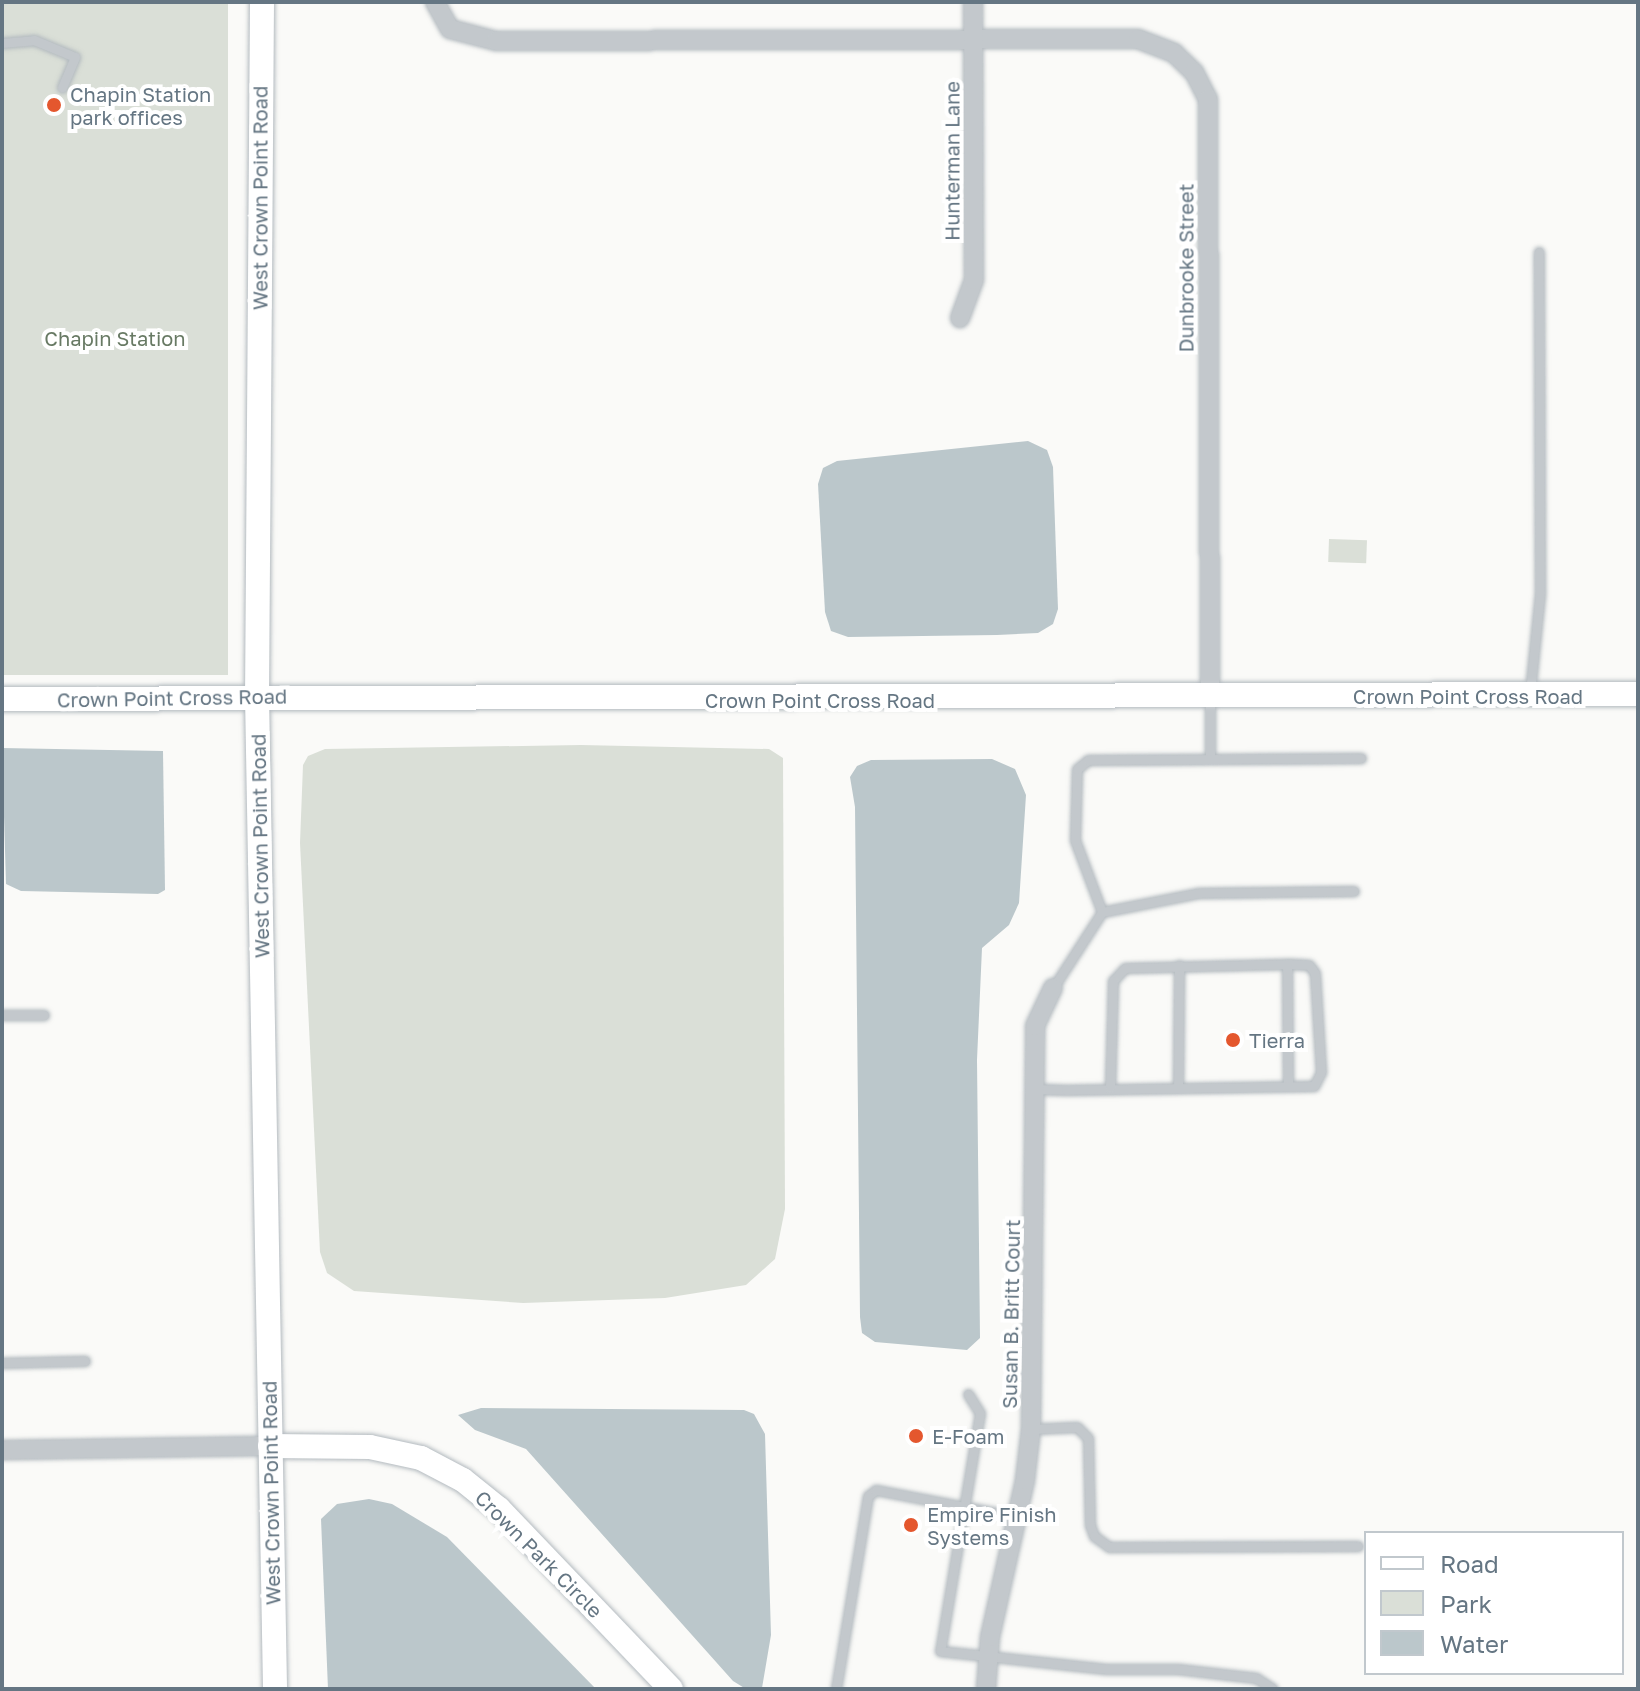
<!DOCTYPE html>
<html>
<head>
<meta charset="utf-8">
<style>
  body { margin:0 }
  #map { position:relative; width:1640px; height:1691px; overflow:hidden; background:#fafaf8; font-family:"Golos Text",sans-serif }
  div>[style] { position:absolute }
  .green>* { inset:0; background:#dadfd7; transform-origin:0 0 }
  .water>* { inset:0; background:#bbc7cb }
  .roads { filter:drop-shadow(0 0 2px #b3babf) drop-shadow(0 0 2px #b3babf) }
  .lane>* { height:9px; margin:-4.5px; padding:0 4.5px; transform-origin:4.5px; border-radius:4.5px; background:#c3c8cc }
  .street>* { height:18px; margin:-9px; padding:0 9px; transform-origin:9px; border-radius:9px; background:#c3c8cc }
  .secondary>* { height:24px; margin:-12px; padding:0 12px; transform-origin:12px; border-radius:12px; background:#fff }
  .dots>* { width:22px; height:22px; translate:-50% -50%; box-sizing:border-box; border:4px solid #fff; border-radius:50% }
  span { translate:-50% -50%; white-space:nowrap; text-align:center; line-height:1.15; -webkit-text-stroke:8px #fff; paint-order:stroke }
  .poi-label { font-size:20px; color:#657683 }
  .left { translate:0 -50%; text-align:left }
  .street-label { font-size:20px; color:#657683 }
  .park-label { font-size:20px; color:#687a64 }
  .frame { position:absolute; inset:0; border:4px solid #657683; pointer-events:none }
  .legend { position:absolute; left:1364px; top:1531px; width:260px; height:144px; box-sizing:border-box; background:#fff; border:2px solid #c1c8cd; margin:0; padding:10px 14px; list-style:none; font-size:24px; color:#657683 }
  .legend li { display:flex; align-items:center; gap:16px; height:40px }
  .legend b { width:40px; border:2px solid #c1c8cd }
</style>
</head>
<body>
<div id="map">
  <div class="green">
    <div style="left:2px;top:2px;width:226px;height:673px"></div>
    <div style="left:1329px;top:539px;width:38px;height:23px;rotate:2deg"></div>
    <div style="clip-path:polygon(581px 745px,769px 749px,783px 758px,785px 1209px,775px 1259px,746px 1285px,665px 1298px,523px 1303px,354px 1291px,327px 1273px,320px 1252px,300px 843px,303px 765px,308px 756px,325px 749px)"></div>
  </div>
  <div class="water">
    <div style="clip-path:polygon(1028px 441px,1047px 450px,1053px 467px,1058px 609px,1053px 624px,1038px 633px,997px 635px,848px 637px,831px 631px,825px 612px,818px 484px,823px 468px,837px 461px)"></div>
    <div style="clip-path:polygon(2px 748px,163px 751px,165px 890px,158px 894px,21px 891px,6px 884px)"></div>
    <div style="clip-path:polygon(992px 759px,1015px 769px,1026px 795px,1019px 903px,1009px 925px,982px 948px,977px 1060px,980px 1338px,967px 1350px,875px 1342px,862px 1333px,860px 1317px,855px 807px,850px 777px,857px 766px,871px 760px)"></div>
    <div style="clip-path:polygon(481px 1408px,744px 1410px,754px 1414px,765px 1434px,771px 1635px,762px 1688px,746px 1689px,733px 1681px,526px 1449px,475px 1430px,458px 1415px)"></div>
    <div style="clip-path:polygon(369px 1499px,392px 1504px,447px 1537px,596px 1689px,328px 1689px,321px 1519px,337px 1504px)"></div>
  </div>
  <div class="roads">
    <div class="lane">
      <div style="left:2px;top:43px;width:32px;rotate:-5deg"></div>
      <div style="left:34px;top:40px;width:44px;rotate:22.5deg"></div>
      <div style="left:75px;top:57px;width:33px;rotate:113deg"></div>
      <div style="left:1530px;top:692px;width:100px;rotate:-84.2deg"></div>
      <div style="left:1540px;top:593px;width:341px;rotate:-90.2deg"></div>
      <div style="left:1210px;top:698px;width:61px;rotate:90deg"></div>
      <div style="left:1102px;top:912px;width:77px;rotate:-110.6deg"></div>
      <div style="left:1075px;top:840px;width:71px;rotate:-88.4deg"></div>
      <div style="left:1077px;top:769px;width:14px;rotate:-39deg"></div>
      <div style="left:1088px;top:760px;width:273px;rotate:-0.4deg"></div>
      <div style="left:1287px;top:964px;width:122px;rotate:89.5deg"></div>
      <div style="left:1053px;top:988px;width:90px;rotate:-57.2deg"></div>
      <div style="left:1102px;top:912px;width:99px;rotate:-11.1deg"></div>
      <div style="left:1199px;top:893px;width:155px;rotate:-0.7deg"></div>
      <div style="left:2px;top:1015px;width:42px"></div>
      <div style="left:1178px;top:1087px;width:122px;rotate:-89.5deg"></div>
      <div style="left:1035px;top:1089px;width:31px;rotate:2deg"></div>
      <div style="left:1066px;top:1090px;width:248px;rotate:-0.9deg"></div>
      <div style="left:1314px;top:1086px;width:16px;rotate:-63deg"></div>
      <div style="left:1321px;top:1072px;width:99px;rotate:-93.5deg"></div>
      <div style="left:1315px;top:973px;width:10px;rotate:-127deg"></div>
      <div style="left:1309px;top:965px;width:22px;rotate:-177deg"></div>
      <div style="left:1287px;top:964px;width:162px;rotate:178.6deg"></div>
      <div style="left:1125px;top:968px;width:18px;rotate:133deg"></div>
      <div style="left:1113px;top:981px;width:107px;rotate:91.6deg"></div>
      <div style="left:2px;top:1363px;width:83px;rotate:-1.4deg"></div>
      <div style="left:968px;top:1394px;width:22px;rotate:58deg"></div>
      <div style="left:980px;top:1413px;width:241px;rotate:99.5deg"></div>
      <div style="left:940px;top:1651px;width:167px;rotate:6.2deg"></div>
      <div style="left:1106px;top:1669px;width:72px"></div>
      <div style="left:1178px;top:1669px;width:79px;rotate:6.6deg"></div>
      <div style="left:1256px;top:1678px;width:20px;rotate:33deg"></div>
      <div style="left:1031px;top:1429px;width:46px;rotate:-2.5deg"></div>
      <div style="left:1077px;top:1427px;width:16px;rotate:45deg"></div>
      <div style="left:1088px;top:1438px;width:87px;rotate:88.7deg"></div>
      <div style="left:1090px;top:1525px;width:12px;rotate:70deg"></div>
      <div style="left:1094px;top:1536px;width:19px;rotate:36deg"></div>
      <div style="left:1109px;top:1547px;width:249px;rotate:-0.2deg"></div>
      <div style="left:836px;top:1689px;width:196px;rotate:-80.6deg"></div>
      <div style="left:868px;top:1496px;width:10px;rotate:-37deg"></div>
      <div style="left:876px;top:1490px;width:144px;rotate:10.8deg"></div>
    </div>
    <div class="street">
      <div style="left:435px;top:2px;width:31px;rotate:61deg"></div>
      <div style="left:450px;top:29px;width:48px;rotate:14.6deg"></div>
      <div style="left:496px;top:41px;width:642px;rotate:-0.18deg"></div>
      <div style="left:1138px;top:39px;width:39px;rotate:21deg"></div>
      <div style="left:1174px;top:53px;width:28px;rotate:44deg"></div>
      <div style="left:1194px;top:72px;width:30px;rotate:63deg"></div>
      <div style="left:1208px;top:99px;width:599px;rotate:89.81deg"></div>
      <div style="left:960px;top:318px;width:40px;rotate:-69.8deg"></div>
      <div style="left:974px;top:280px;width:278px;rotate:-90.2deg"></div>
      <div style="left:2px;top:1450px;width:268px;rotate:-0.9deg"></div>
      <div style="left:986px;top:1689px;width:52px;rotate:-85.6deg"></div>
      <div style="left:990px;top:1637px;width:161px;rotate:-77.4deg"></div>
      <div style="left:1025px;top:1480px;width:51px;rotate:-83.3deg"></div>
      <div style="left:1031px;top:1429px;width:403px;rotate:-89.4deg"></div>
      <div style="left:1035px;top:1026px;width:42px;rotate:-64.7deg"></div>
    </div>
    <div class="secondary">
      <div style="left:262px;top:2px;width:694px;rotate:90.41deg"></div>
      <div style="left:257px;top:696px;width:993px;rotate:88.96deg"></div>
      <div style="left:2px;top:699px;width:1636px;rotate:-0.18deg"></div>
      <div style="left:270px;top:1446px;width:100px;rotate:0.6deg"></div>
      <div style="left:370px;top:1447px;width:52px;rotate:12.2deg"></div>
      <div style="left:421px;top:1458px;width:47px;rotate:27.6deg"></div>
      <div style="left:463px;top:1480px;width:46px;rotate:38.9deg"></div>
      <div style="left:499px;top:1509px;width:249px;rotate:46.3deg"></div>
    </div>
  </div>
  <div class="dots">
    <div style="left:54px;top:105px;background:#e4572e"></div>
    <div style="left:1233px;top:1040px;background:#e4572e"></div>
    <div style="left:916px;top:1436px;background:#e4572e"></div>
    <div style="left:911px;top:1525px;background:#e4572e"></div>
  </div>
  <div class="poi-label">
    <span class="left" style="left:70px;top:106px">Chapin Station<br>park offices</span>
    <span class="left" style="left:1249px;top:1040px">Tierra</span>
    <span class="left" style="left:932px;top:1436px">E-Foam</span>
    <span class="left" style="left:927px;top:1526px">Empire Finish<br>Systems</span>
  </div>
  <div class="street-label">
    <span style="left:952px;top:161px;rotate:-90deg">Hunterman Lane</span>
    <span style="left:260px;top:198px;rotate:-90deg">West Crown Point Road</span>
    <span style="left:1186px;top:268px;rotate:-90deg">Dunbrooke Street</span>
    <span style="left:1468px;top:696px">Crown Point Cross Road</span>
    <span style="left:172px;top:698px;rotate:-1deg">Crown Point Cross Road</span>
    <span style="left:820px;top:700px">Crown Point Cross Road</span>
    <span style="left:260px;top:846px;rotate:-91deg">West Crown Point Road</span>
    <span style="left:1011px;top:1314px;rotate:-89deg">Susan B. Britt Court</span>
    <span style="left:271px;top:1493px;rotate:-91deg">West Crown Point Road</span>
    <span style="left:539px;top:1554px;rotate:45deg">Crown Park Circle</span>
  </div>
  <div class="park-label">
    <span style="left:115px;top:338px">Chapin Station</span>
  </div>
  <div class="frame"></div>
  <ul class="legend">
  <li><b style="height:10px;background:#fff"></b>Road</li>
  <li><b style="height:22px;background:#dadfd7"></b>Park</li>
  <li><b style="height:22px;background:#bbc7cb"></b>Water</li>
  </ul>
</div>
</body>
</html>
